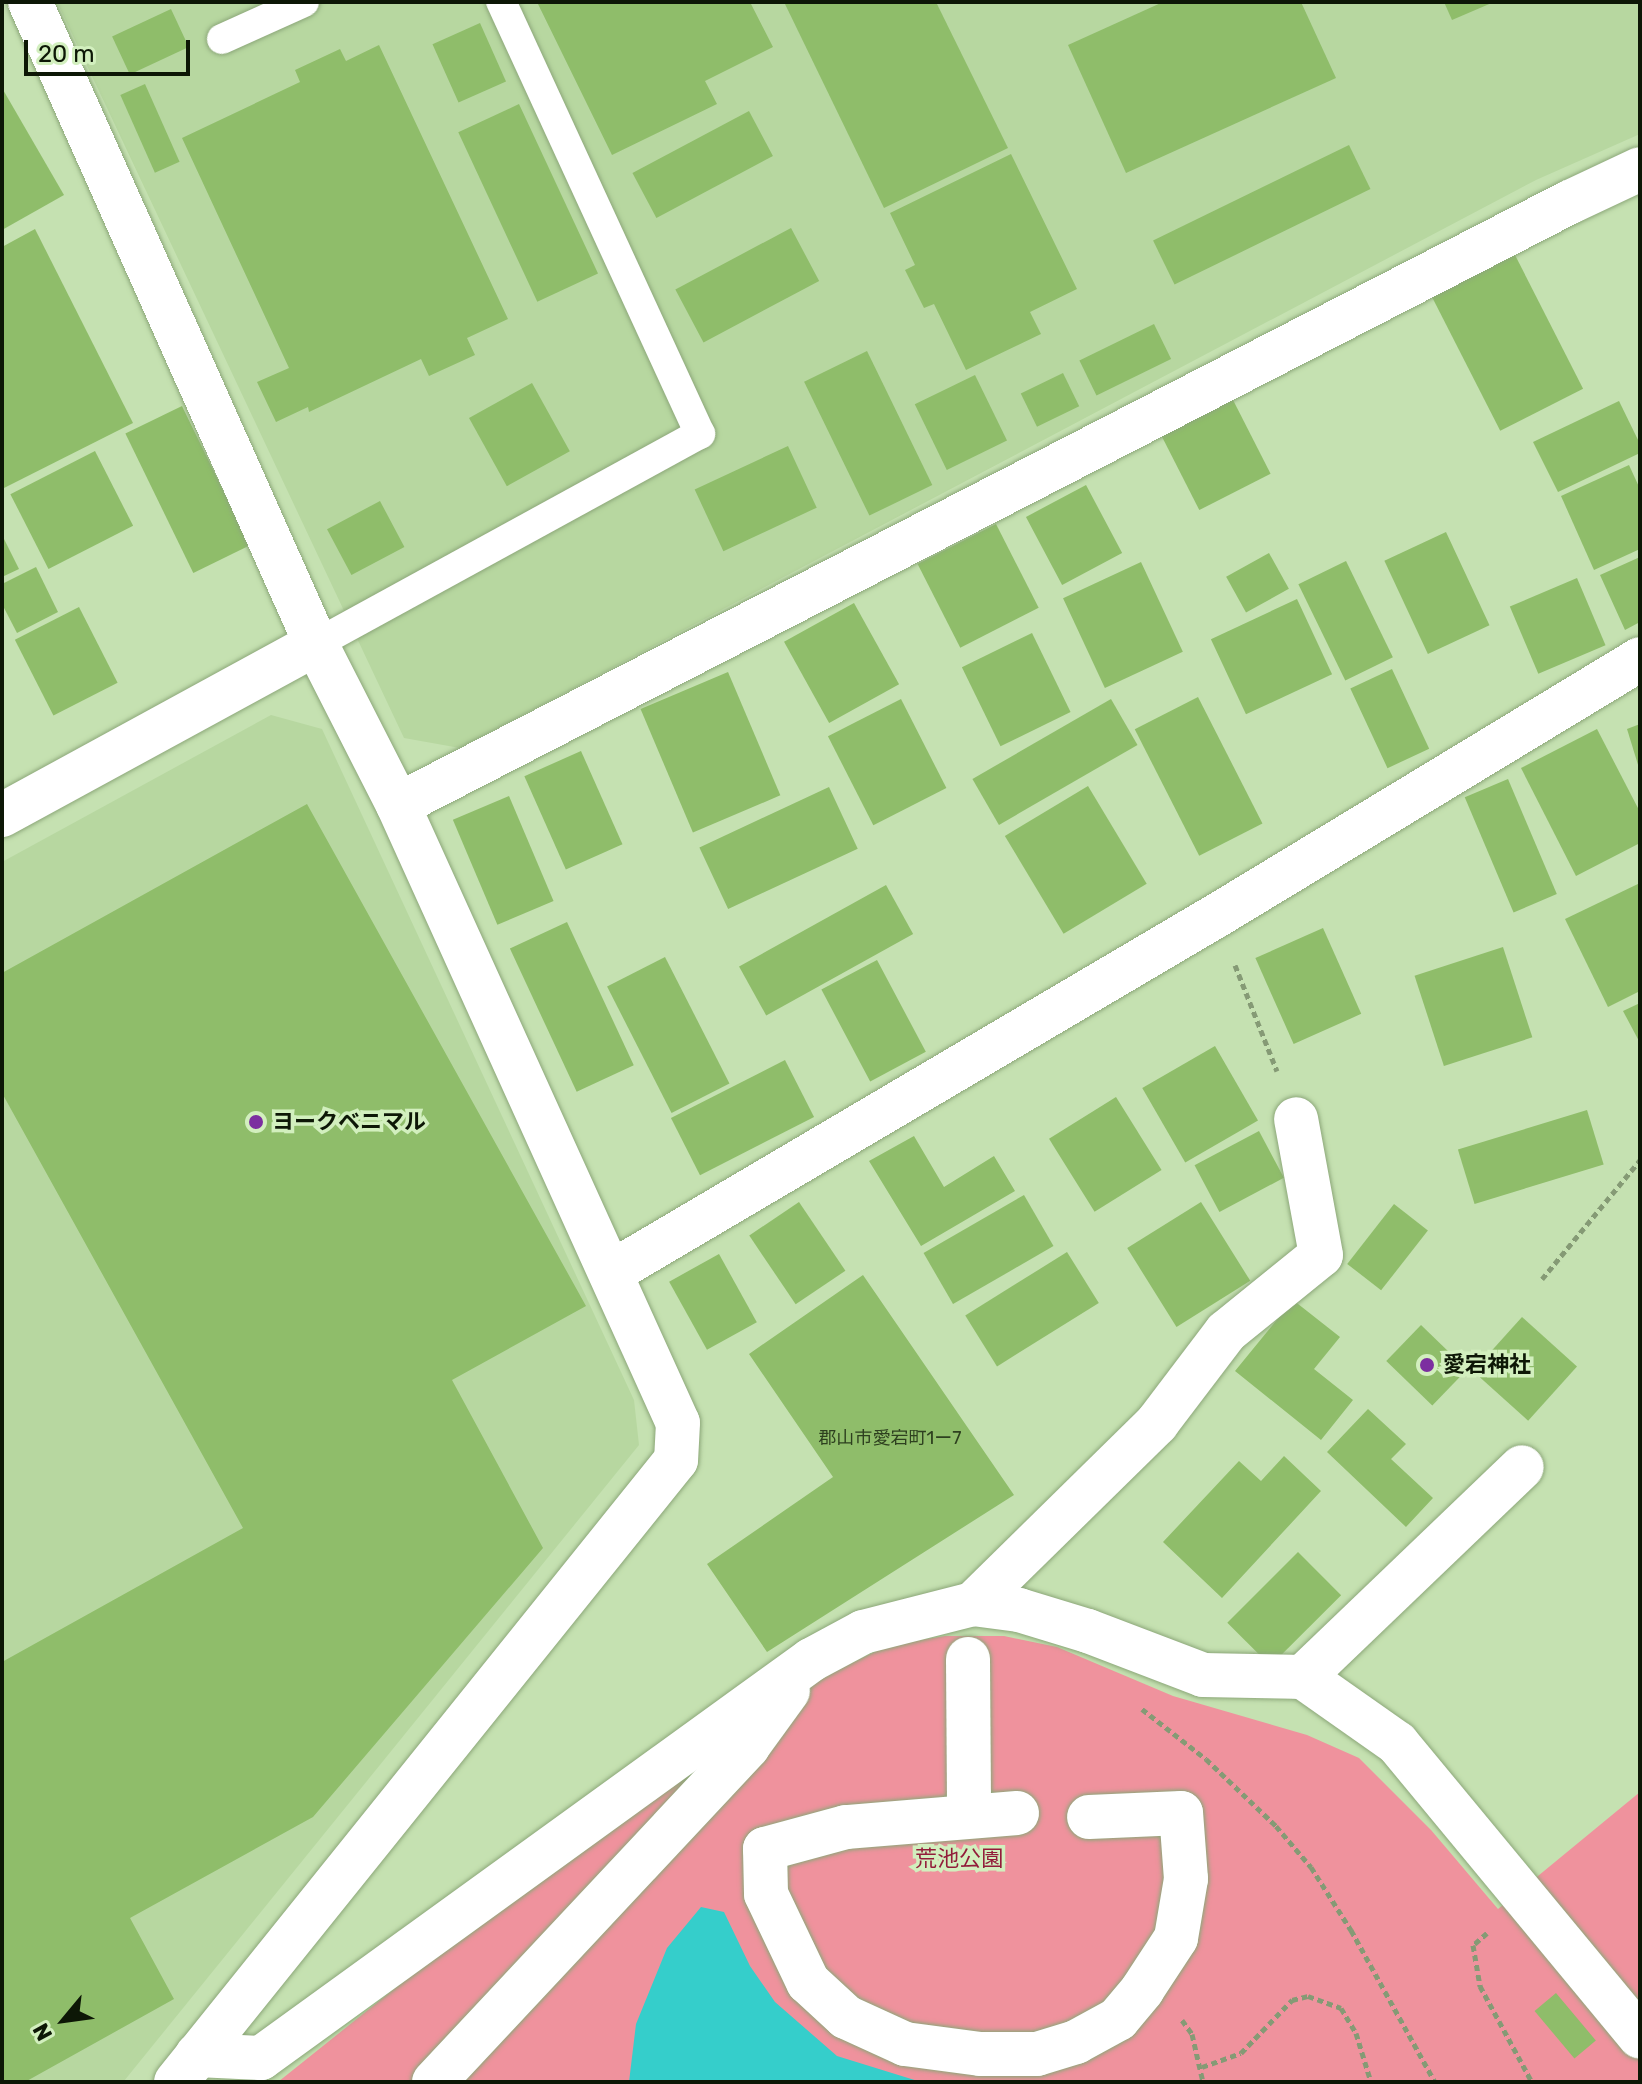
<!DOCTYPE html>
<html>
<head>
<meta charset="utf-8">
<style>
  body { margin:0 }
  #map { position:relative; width:1642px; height:2084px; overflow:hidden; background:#c5e1b1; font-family:Rubik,"Noto Sans JP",sans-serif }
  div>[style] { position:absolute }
  .built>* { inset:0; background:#b7d7a0 }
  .green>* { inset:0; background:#ef929d }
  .water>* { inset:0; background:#35cecb }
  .building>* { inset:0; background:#8fbd6a; transform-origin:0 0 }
  .path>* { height:5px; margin-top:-2.5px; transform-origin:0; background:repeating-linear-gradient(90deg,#859a75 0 6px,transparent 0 10px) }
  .roads { filter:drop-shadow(0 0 2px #8ca779) drop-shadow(0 0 2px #8ca779) }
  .service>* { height:30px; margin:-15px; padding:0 15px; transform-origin:15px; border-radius:15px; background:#fff }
  .pedestrian>* { height:44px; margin:-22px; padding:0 22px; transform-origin:22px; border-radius:22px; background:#fff }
  .minor>* { height:44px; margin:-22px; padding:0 22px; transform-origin:22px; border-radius:22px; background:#fff }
  .dots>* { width:22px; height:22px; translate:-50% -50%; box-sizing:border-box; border:4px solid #d2efbe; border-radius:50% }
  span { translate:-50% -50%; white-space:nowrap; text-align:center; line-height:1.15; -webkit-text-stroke:7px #d2efbe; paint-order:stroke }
  .number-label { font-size:18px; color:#2e401f }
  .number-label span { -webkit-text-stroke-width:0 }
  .poi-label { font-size:22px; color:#0d1706; font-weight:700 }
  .left { translate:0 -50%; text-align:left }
  .park-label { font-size:22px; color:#921d3a }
  .frame { position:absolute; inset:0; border:4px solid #0d1706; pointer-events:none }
  .north { position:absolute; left:24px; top:1980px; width:80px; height:80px; -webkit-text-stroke:6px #d2efbe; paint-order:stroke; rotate:241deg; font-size:22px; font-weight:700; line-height:32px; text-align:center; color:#0d1706 }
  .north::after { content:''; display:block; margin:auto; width:28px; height:36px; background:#0d1706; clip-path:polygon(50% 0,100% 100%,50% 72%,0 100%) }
  .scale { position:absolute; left:24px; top:40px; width:166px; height:36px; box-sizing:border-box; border:4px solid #0d1706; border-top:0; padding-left:10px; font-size:24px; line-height:28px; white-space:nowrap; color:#0d1706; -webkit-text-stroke:6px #d2efbe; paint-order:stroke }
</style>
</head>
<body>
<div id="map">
  <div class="built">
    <div style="clip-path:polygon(57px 2px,1640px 2px,1640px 134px,1536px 180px,460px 748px,404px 738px)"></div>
    <div style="clip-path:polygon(271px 715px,322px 729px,634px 1400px,639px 1445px,124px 2081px,2px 2082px,2px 862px)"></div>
  </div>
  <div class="green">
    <div style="clip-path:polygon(945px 1636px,1004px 1636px,1057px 1647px,1173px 1696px,1307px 1735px,1359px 1758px,1431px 1830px,1498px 1909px,1640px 1792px,1640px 2082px,278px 2082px,725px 1724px,889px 1645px)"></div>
  </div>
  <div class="water">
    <div style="clip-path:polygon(701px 1907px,724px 1912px,750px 1966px,775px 2002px,837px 2056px,921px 2082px,629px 2082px,636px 2024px,667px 1948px)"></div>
  </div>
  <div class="building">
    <div style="clip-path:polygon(537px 2px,750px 2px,773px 47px,705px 81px,717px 104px,612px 155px)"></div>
    <div style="clip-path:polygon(784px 2px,936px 2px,1008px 148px,884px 208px)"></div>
    <div style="clip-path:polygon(1163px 2px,1301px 2px,1336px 78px,1126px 173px,1068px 45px)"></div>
    <div style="clip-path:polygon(1444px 2px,1494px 2px,1452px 20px)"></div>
    <div style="left:171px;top:9px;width:42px;height:65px;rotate:65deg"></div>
    <div style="left:480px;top:23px;width:64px;height:52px;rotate:66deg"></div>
    <div style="clip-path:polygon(379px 45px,508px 319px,467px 338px,475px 355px,429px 376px,421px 359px,309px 412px,308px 407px,276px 422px,257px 382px,289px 368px,182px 138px,300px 82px,295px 70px,340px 49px,346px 61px)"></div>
    <div style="left:145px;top:84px;width:85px;height:27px;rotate:66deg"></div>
    <div style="clip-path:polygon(2px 88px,64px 195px,2px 230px)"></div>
    <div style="left:519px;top:104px;width:187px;height:67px;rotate:65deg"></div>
    <div style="left:749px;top:111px;width:51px;height:132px;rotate:62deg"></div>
    <div style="left:1349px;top:145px;width:49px;height:218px;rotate:64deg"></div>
    <div style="clip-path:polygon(1011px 154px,1077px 289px,1030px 312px,1041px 334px,966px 370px,934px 304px,924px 308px,905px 270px,915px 265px,890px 213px)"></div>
    <div style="left:791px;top:228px;width:60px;height:131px;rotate:62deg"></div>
    <div style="clip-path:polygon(35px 229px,133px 423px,2px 489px,2px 247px)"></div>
    <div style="left:1515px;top:255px;width:150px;height:93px;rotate:63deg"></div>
    <div style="left:1154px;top:324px;width:39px;height:83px;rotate:64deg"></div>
    <div style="left:867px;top:351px;width:149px;height:70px;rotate:64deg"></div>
    <div style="left:1063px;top:373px;width:37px;height:47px;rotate:64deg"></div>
    <div style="left:975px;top:375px;width:73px;height:67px;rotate:64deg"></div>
    <div style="left:532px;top:383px;width:78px;height:72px;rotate:61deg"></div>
    <div style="left:1232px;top:398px;width:85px;height:80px;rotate:63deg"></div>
    <div style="clip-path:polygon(1619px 401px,1640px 444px,1640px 453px,1558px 492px,1533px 442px)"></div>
    <div style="left:182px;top:406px;width:155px;height:63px;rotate:64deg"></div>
    <div style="left:788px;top:446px;width:68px;height:103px;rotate:65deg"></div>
    <div style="left:95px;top:451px;width:84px;height:95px;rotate:63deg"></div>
    <div style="clip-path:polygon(1629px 465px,1640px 489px,1640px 549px,1594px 570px,1561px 496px)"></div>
    <div style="left:1086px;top:485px;width:77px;height:68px;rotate:62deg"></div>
    <div style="left:380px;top:501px;width:52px;height:60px;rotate:62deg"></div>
    <div style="left:996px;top:524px;width:94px;height:88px;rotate:63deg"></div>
    <div style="left:1446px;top:532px;width:103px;height:68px;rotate:65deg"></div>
    <div style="clip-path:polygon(2px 535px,19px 569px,2px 577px)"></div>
    <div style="left:1269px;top:553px;width:41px;height:49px;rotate:61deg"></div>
    <div style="clip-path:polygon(1640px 557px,1640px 622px,1625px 630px,1600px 575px)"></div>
    <div style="left:1346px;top:561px;width:107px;height:53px;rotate:64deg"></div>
    <div style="left:1141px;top:562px;width:99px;height:86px;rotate:65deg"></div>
    <div style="clip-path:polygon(36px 567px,58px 612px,17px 633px,2px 604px,2px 584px)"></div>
    <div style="left:1577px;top:578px;width:73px;height:73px;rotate:67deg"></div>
    <div style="left:1297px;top:599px;width:83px;height:95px;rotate:65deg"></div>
    <div style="left:854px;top:603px;width:93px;height:80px;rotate:61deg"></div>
    <div style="left:79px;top:607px;width:85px;height:72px;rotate:63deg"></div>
    <div style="left:1032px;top:633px;width:88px;height:78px;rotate:64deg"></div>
    <div style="left:1392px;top:669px;width:88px;height:46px;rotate:65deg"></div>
    <div style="left:728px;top:672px;width:134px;height:95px;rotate:67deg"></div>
    <div style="left:1198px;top:697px;width:142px;height:71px;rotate:63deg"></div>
    <div style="left:901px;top:699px;width:100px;height:82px;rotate:63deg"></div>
    <div style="left:1111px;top:699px;width:53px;height:160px;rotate:60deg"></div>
    <div style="clip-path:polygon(1640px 724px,1640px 768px,1639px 768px,1627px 729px)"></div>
    <div style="clip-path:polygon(1597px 729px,1640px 812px,1640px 843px,1576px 876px,1521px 768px)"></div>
    <div style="left:581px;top:751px;width:102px;height:62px;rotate:66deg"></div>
    <div style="left:1508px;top:779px;width:125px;height:47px;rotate:67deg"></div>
    <div style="left:1088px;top:786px;width:114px;height:97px;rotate:59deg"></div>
    <div style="left:829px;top:787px;width:68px;height:143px;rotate:65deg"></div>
    <div style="left:509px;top:796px;width:114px;height:61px;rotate:67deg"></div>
    <div style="clip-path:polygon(307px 804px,586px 1306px,452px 1380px,543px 1548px,313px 1817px,130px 1918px,174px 1999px,25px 2082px,2px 2082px,2px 1662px,243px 1528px,2px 1093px,2px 973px)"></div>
    <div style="clip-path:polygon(1640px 883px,1640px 991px,1608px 1007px,1565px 919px)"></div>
    <div style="left:886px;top:885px;width:56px;height:168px;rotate:61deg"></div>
    <div style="left:567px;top:922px;width:158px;height:63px;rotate:65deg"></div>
    <div style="left:1323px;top:928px;width:94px;height:74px;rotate:66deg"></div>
    <div style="left:1503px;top:947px;width:95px;height:93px;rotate:72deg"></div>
    <div style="left:665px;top:957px;width:142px;height:65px;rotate:63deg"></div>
    <div style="left:877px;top:960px;width:104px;height:63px;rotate:62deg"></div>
    <div style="clip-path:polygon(1640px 1003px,1640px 1043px,1623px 1011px)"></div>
    <div style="left:1215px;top:1046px;width:86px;height:84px;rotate:60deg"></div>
    <div style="left:785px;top:1060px;width:64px;height:128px;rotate:63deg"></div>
    <div style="left:1116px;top:1097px;width:86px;height:79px;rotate:58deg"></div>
    <div style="left:1587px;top:1110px;width:57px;height:135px;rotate:73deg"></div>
    <div style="left:1259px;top:1131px;width:53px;height:73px;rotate:62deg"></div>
    <div style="clip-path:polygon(914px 1136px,944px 1187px,994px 1156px,1015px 1191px,921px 1246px,869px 1161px)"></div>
    <div style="left:1024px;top:1195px;width:59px;height:116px;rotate:60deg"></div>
    <div style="left:799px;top:1202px;width:83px;height:60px;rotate:56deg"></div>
    <div style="left:1201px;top:1202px;width:93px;height:87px;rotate:58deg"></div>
    <div style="left:1394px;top:1204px;width:43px;height:76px;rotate:38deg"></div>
    <div style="left:1067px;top:1252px;width:60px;height:120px;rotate:58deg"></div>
    <div style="left:719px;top:1254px;width:78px;height:57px;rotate:61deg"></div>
    <div style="clip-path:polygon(863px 1275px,1014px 1495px,767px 1652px,707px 1564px,833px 1477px,749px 1354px)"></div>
    <div style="clip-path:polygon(1293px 1300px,1340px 1337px,1314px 1369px,1353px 1400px,1321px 1440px,1235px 1371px)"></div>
    <div style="left:1522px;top:1317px;width:74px;height:73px;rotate:42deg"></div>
    <div style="left:1421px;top:1325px;width:64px;height:50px;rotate:44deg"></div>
    <div style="clip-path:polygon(1368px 1409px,1406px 1444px,1391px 1459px,1433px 1498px,1406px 1527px,1327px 1452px)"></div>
    <div style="clip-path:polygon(1284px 1456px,1321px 1491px,1222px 1598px,1163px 1542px,1239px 1461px,1261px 1481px)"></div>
    <div style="left:1298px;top:1552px;width:61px;height:100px;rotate:45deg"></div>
    <div style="left:1556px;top:1993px;width:62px;height:28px;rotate:50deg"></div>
  </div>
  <div class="path">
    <div style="left:1235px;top:965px;width:114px;rotate:68.4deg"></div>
    <div style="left:1542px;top:1279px;width:154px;rotate:-50.5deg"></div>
    <div style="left:1142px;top:1709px;width:81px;rotate:38deg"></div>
    <div style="left:1206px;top:1759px;width:97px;rotate:43.7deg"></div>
    <div style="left:1276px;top:1826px;width:54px;rotate:49.5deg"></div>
    <div style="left:1311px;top:1867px;width:75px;rotate:57.6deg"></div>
    <div style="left:1351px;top:1930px;width:174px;rotate:61.1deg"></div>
    <div style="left:1487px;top:1933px;width:18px;rotate:139deg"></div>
    <div style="left:1473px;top:1945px;width:42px;rotate:80.3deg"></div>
    <div style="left:1480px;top:1986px;width:109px;rotate:61.6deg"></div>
    <div style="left:1182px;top:2020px;width:17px;rotate:54deg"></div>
    <div style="left:1192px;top:2034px;width:49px;rotate:77.1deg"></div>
    <div style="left:1202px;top:2067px;width:41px;rotate:-19.7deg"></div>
    <div style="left:1241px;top:2053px;width:74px;rotate:-46.1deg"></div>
    <div style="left:1292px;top:2000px;width:16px;rotate:-14deg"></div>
    <div style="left:1308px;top:1996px;width:35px;rotate:20deg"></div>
    <div style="left:1341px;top:2008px;width:29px;rotate:59deg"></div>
    <div style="left:1356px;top:2033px;width:51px;rotate:73deg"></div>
  </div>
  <div class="roads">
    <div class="service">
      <div style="left:222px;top:39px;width:90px;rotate:-24.3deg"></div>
      <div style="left:316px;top:644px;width:438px;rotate:-28.7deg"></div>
      <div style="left:700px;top:434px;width:476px;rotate:-114.7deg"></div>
    </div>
    <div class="pedestrian">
      <div style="left:968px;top:1659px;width:156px;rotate:89.6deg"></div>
      <div style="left:1017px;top:1813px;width:172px;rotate:175.3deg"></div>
      <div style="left:846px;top:1827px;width:84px;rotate:164.8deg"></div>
      <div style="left:765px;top:1849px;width:45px;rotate:88.7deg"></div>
      <div style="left:766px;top:1894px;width:98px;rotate:64.5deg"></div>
      <div style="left:808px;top:1982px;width:52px;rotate:42.6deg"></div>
      <div style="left:846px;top:2017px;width:65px;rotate:24.6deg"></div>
      <div style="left:905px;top:2044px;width:76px;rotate:7.6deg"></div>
      <div style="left:980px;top:2054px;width:57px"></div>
      <div style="left:1037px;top:2054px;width:41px;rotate:-17.1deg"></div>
      <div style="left:1076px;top:2042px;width:48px;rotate:-28.7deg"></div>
      <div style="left:1118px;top:2019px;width:38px;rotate:-50deg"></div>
      <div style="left:1142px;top:1990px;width:62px;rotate:-56.8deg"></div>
      <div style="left:1176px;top:1938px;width:60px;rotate:-80.4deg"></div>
      <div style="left:1186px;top:1879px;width:66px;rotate:-94.3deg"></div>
      <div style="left:1181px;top:1813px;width:92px;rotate:177.5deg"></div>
    </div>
    <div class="minor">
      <div style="left:30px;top:2px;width:703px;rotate:65.99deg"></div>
      <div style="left:316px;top:644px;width:181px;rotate:63deg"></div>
      <div style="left:398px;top:805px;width:678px;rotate:65.63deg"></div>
      <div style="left:678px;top:1423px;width:37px;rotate:93deg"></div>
      <div style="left:676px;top:1460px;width:798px;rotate:128.79deg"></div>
      <div style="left:398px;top:805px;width:1318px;rotate:-27.23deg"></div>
      <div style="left:1570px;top:202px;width:77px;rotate:-25.2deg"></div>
      <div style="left:2px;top:815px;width:358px;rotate:-28.6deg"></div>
      <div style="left:612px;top:1272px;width:701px;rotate:-30.52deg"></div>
      <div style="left:1216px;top:916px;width:496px;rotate:-31.2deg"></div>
      <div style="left:973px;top:1604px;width:258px;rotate:-44.5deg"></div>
      <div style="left:1157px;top:1423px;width:114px;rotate:-52.8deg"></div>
      <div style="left:1226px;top:1332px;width:122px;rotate:-39deg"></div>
      <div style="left:1321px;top:1255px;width:138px;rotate:-100.4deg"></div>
      <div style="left:1303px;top:1677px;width:303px;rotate:-43.8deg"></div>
      <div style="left:197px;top:2055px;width:64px;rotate:2.7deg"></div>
      <div style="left:261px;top:2058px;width:679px;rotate:-35.89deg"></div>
      <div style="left:811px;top:1660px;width:59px;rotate:-28.3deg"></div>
      <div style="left:863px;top:1632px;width:114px;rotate:-14.3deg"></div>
      <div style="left:973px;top:1604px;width:46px;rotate:7.4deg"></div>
      <div style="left:1019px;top:1610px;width:72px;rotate:16.9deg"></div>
      <div style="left:1088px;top:1631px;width:123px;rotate:20.9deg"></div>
      <div style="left:1203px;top:1675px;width:100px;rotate:1.1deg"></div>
      <div style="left:1303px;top:1677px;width:115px;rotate:35.1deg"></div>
      <div style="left:1397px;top:1743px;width:381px;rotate:50.4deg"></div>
      <div style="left:434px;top:2082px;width:460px;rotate:-46.9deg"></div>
      <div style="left:748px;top:1746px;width:68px;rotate:-54deg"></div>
    </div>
  </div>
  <div class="dots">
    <div style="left:256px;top:1122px;background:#7c2fa0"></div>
    <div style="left:1427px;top:1365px;background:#7c2fa0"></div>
  </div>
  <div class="number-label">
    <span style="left:890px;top:1438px">郡山市愛宕町1ー7</span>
  </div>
  <div class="poi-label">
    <span class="left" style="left:272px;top:1122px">ヨークベニマル</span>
    <span class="left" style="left:1443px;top:1365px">愛宕神社</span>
  </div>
  <div class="park-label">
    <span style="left:959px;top:1859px">荒池公園</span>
  </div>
  <div class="frame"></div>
  <div class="north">N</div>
  <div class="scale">20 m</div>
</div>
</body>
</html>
